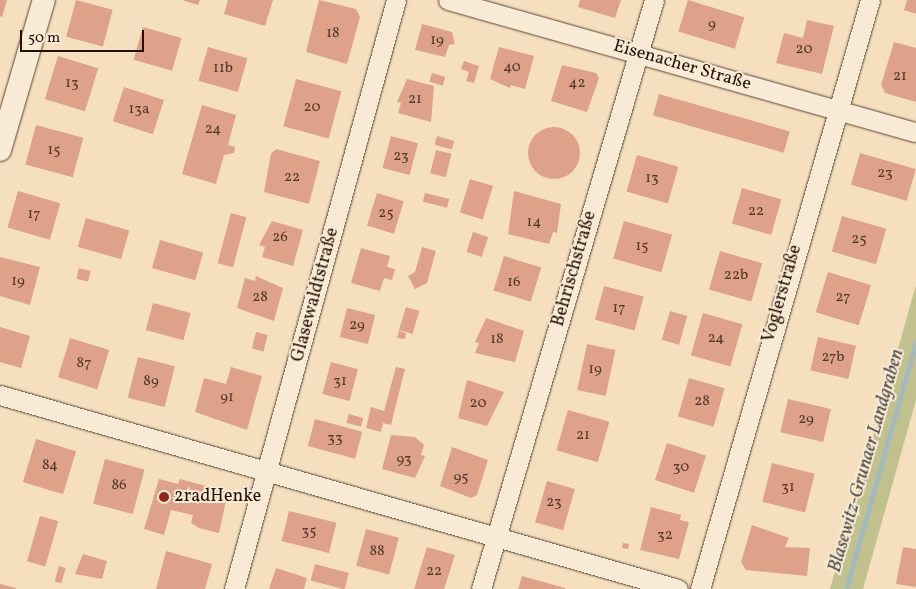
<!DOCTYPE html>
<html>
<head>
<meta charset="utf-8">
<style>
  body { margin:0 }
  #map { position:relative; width:916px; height:589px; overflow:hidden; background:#f6dfbe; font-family:Vollkorn,serif }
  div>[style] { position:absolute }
  .green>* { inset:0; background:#c0c18f }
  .stream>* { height:5px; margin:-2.5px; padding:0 2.5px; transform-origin:2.5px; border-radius:2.5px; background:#a3b9bd }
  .building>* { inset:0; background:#dea28b; transform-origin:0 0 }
  .round { border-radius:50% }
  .roads { filter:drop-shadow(0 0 1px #584534) drop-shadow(0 0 1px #584534) }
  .minor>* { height:19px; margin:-9.5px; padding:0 9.5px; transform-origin:9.5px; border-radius:9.5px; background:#f9ead5 }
  .tertiary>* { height:22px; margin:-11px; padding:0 11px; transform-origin:11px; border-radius:11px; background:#f9ead5 }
  .dots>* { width:14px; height:14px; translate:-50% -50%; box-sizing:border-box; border:2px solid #f9ead5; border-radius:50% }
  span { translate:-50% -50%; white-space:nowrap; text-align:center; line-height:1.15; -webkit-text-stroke:4px #f9ead5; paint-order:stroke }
  .number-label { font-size:15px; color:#523627 }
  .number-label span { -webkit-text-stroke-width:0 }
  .street-label { font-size:18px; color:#241206 }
  .poi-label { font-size:18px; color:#241206 }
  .left { translate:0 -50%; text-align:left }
  .water-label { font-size:19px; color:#504c46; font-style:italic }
  .scale { position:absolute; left:20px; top:30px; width:124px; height:22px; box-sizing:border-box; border:2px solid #241206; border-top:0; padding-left:6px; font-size:15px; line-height:18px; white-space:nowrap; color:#241206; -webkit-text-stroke:4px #f9ead5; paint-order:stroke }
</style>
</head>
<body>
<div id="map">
  <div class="green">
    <div style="clip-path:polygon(916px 285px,916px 400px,863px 589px,830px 589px)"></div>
  </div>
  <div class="stream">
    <div style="left:846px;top:589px;width:257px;rotate:-74.2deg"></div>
  </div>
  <div class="building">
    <div style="clip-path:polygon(0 0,7px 0,2px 17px,0 16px)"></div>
    <div style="left:76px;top:0;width:38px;height:38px;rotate:15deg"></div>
    <div style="clip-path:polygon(182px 0,200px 0,198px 5px)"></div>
    <div style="clip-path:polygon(228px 0,273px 0,265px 26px,224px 14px)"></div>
    <div style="clip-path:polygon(319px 0,356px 9px,360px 17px,347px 64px,306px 52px)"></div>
    <div style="clip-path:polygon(580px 0,621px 0,615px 18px,578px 7px)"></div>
    <div style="left:688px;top:0;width:59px;height:33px;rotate:17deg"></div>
    <div style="clip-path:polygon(907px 0,916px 0,916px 14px,904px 10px)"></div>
    <div style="clip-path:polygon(807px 20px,834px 26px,822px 74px,776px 63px,784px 33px,803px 38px)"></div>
    <div style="clip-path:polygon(422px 24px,452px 32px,455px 44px,449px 45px,445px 57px,415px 50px)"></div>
    <div style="left:143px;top:27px;width:40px;height:34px;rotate:16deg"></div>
    <div style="clip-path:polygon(894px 42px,916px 48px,916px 102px,885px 93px,881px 85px)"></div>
    <div style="left:208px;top:47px;width:41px;height:35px;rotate:16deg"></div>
    <div style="clip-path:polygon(499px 47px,534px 56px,525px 89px,511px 85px,510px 88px,490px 79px)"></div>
    <div style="left:58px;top:56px;width:42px;height:45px;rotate:17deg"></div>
    <div style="clip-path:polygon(464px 61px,479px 66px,474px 83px,466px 81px,469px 72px,461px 69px)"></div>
    <div style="clip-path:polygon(562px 65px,596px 73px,599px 78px,587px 112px,551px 101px)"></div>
    <div style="left:432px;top:73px;width:14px;height:9px;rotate:17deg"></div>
    <div style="left:296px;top:79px;width:47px;height:49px;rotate:15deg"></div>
    <div style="clip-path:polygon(407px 79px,434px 86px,431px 122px,398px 113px,401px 103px,397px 102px)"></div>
    <div style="left:124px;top:87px;width:42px;height:36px;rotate:18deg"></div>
    <div style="left:659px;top:94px;width:136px;height:22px;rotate:16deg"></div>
    <div style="clip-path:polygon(202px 105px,236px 115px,228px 145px,235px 147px,234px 153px,224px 155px,216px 184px,182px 174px)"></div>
    <div style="left:36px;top:125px;width:49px;height:41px;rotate:15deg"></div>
    <div class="round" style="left:528px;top:127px;width:52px;height:52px"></div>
    <div style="left:391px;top:136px;width:28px;height:33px;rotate:15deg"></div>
    <div style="left:437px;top:136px;width:18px;height:9px;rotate:16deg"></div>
    <div style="clip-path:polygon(276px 149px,320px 161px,309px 204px,264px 192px,271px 154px)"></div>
    <div style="left:436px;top:150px;width:16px;height:24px;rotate:14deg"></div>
    <div style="left:860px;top:153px;width:58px;height:33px;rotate:16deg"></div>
    <div style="left:637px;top:155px;width:43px;height:38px;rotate:16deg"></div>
    <div style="left:470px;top:179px;width:24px;height:35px;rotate:17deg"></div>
    <div style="left:742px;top:188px;width:41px;height:37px;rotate:16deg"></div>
    <div style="left:18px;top:191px;width:44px;height:38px;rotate:16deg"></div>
    <div style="clip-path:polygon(514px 191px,561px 204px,557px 233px,553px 232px,549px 244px,508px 234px)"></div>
    <div style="left:377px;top:193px;width:28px;height:34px;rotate:17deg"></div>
    <div style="left:425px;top:193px;width:25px;height:9px;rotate:14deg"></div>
    <div style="left:231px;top:213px;width:16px;height:52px;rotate:15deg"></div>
    <div style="left:842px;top:216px;width:46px;height:37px;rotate:16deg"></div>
    <div style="left:86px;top:218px;width:45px;height:30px;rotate:16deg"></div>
    <div style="clip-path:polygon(272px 221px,303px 230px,293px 266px,262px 257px,265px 247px,259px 245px)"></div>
    <div style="left:624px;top:221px;width:50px;height:39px;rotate:16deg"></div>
    <div style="left:473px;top:232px;width:16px;height:21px;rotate:18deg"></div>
    <div style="left:160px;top:240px;width:45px;height:29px;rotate:16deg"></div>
    <div style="clip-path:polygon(422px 247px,436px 251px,427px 283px,415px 289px,408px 276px,415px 272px)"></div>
    <div style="clip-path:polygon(361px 248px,390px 256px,387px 267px,395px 269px,392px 280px,384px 278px,380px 291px,351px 283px)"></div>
    <div style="left:720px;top:251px;width:44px;height:40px;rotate:16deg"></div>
    <div style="left:504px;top:256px;width:39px;height:36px;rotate:17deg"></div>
    <div style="clip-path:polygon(0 257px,40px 267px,30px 305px,0 296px)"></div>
    <div style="left:79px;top:268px;width:12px;height:11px;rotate:14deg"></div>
    <div style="left:828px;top:272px;width:45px;height:42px;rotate:17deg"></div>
    <div style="clip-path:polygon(256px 276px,283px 288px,274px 321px,237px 308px,245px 278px,255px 281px)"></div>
    <div style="left:604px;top:286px;width:41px;height:35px;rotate:15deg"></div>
    <div style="left:153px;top:303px;width:39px;height:28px;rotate:15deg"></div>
    <div style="left:406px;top:307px;width:14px;height:24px;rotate:17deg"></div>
    <div style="left:347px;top:308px;width:29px;height:30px;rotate:14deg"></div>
    <div style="left:670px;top:311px;width:18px;height:30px;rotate:16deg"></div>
    <div style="left:703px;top:313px;width:41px;height:44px;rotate:16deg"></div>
    <div style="clip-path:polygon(486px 318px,524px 331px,515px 362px,475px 353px,479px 343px,475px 342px)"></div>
    <div style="clip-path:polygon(0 327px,30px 336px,21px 368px,0 362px)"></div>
    <div style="clip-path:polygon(399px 331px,406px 333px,405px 339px,397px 338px)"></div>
    <div style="left:256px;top:332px;width:12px;height:17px;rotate:14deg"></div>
    <div style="left:818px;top:337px;width:39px;height:34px;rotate:13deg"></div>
    <div style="left:70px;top:338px;width:41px;height:41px;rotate:17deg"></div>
    <div style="left:587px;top:344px;width:29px;height:47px;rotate:12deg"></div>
    <div style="left:138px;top:357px;width:38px;height:42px;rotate:14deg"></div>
    <div style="left:331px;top:362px;width:28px;height:33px;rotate:15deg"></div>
    <div style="clip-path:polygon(231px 367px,262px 376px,247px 430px,195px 412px,204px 378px,226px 384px)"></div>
    <div style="clip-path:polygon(396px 367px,405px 369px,391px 425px,383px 423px,381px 432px,366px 428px,371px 407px,384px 411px)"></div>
    <div style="left:689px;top:378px;width:37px;height:40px;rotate:16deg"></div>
    <div style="clip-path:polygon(467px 380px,504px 392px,487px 426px,458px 418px)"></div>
    <div style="left:788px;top:399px;width:44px;height:34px;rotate:13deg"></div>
    <div style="left:568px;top:410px;width:43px;height:42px;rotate:16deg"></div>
    <div style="left:349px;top:414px;width:15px;height:9px;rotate:16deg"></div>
    <div style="left:315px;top:419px;width:49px;height:28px;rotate:15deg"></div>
    <div style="clip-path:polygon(391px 435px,415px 437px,424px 445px,421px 455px,425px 456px,415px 478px,382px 469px)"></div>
    <div style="left:36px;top:439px;width:42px;height:45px;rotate:17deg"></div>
    <div style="left:667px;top:443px;width:41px;height:39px;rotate:18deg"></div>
    <div style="clip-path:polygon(452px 447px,488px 460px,477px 495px,471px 498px,440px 486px)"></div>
    <div style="left:105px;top:459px;width:41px;height:46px;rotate:15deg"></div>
    <div style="left:772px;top:463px;width:44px;height:40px;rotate:14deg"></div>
    <div style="clip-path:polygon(159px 479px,178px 484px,180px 479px,228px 492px,219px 533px,199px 528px,191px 523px,193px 515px,171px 510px,164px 535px,144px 529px)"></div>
    <div style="left:547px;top:481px;width:29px;height:43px;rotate:16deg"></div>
    <div style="clip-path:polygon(651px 507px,681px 515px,680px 520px,689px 522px,679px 559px,640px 550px)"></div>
    <div style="left:289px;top:511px;width:49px;height:31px;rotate:14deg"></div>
    <div style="left:40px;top:516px;width:19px;height:47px;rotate:16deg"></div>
    <div style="clip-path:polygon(752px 525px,789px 538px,785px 547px,810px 548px,807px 576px,746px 570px,741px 562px)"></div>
    <div style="left:366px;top:529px;width:34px;height:38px;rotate:15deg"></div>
    <div style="left:623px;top:543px;width:6px;height:5px;rotate:9deg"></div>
    <div style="clip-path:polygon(427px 547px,455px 555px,444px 589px,414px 589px)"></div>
    <div style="clip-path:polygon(903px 547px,916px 549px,916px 587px,896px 584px)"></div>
    <div style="clip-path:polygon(166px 551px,212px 564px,205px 589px,156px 589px)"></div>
    <div style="clip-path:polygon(83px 554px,107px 561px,102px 579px,75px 574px)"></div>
    <div style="left:315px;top:564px;width:35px;height:17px;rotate:15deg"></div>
    <div style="left:59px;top:566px;width:7px;height:16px;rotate:16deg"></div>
    <div style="clip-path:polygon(276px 568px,307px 578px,304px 589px,269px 589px)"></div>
    <div style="clip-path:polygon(522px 576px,565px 588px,565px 589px,518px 589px)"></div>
    <div style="clip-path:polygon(0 584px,16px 588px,16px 589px,0 589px)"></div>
  </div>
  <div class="roads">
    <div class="minor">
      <div style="left:448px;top:0;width:486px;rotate:15.8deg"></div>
      <div style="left:0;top:395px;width:705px;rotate:15.97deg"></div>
      <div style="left:234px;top:589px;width:611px;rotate:-74.62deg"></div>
      <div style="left:481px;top:589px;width:614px;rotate:-73.63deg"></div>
      <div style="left:700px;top:589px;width:613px;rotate:-73.9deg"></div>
    </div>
    <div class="tertiary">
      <div style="left:0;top:150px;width:156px;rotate:-73.7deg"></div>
    </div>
  </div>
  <div class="dots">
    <div style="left:164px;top:497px;background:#8f2418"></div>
  </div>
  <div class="number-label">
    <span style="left:712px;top:25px">9</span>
    <span style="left:333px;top:34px">18</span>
    <span style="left:437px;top:41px">19</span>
    <span style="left:804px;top:50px">20</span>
    <span style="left:512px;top:68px">40</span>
    <span style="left:223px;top:69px">11b</span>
    <span style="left:900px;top:77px">21</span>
    <span style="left:72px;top:84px">13</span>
    <span style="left:577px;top:84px">42</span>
    <span style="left:415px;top:100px">21</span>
    <span style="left:312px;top:108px">20</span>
    <span style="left:139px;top:110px">13a</span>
    <span style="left:213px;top:130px">24</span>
    <span style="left:54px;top:151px">15</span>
    <span style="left:401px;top:157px">23</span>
    <span style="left:885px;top:174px">23</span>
    <span style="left:292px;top:178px">22</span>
    <span style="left:652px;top:179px">13</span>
    <span style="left:756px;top:212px">22</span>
    <span style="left:386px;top:214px">25</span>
    <span style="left:34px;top:215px">17</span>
    <span style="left:534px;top:223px">14</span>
    <span style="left:280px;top:238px">26</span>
    <span style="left:859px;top:240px">25</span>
    <span style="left:642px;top:247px">15</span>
    <span style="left:736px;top:276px">22b</span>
    <span style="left:18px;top:282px">19</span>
    <span style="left:514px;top:283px">16</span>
    <span style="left:260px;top:298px">28</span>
    <span style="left:843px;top:298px">27</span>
    <span style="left:619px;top:309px">17</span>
    <span style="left:357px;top:326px">29</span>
    <span style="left:716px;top:339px">24</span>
    <span style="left:497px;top:340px">18</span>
    <span style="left:833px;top:358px">27b</span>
    <span style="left:84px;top:364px">87</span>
    <span style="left:595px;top:370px">19</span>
    <span style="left:151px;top:382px">89</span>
    <span style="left:340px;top:382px">31</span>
    <span style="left:227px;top:398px">91</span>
    <span style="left:702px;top:402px">28</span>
    <span style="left:478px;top:404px">20</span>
    <span style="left:806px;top:420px">29</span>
    <span style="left:583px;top:436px">21</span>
    <span style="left:335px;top:439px">33</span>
    <span style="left:404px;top:460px">93</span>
    <span style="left:50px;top:466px">84</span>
    <span style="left:681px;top:468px">30</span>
    <span style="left:461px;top:478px">95</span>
    <span style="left:119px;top:486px">86</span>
    <span style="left:788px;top:488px">31</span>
    <span style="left:554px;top:503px">23</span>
    <span style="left:309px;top:532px">35</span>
    <span style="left:665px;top:536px">32</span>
    <span style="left:377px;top:552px">88</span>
    <span style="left:434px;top:572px">22</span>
  </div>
  <div class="street-label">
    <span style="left:682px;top:66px;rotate:16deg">Eisenacher Straße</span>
    <span style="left:575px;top:269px;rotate:-74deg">Behrischstraße</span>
    <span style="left:783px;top:294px;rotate:-74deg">Voglerstraße</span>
    <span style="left:316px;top:295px;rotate:-75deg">Glasewaldtstraße</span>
  </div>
  <div class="poi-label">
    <span class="left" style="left:174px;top:497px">2radHenke</span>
  </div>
  <div class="water-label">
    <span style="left:867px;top:461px;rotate:-74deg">Blasewitz‐Grunaer Landgraben</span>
  </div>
  <div class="scale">50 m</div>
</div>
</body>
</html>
